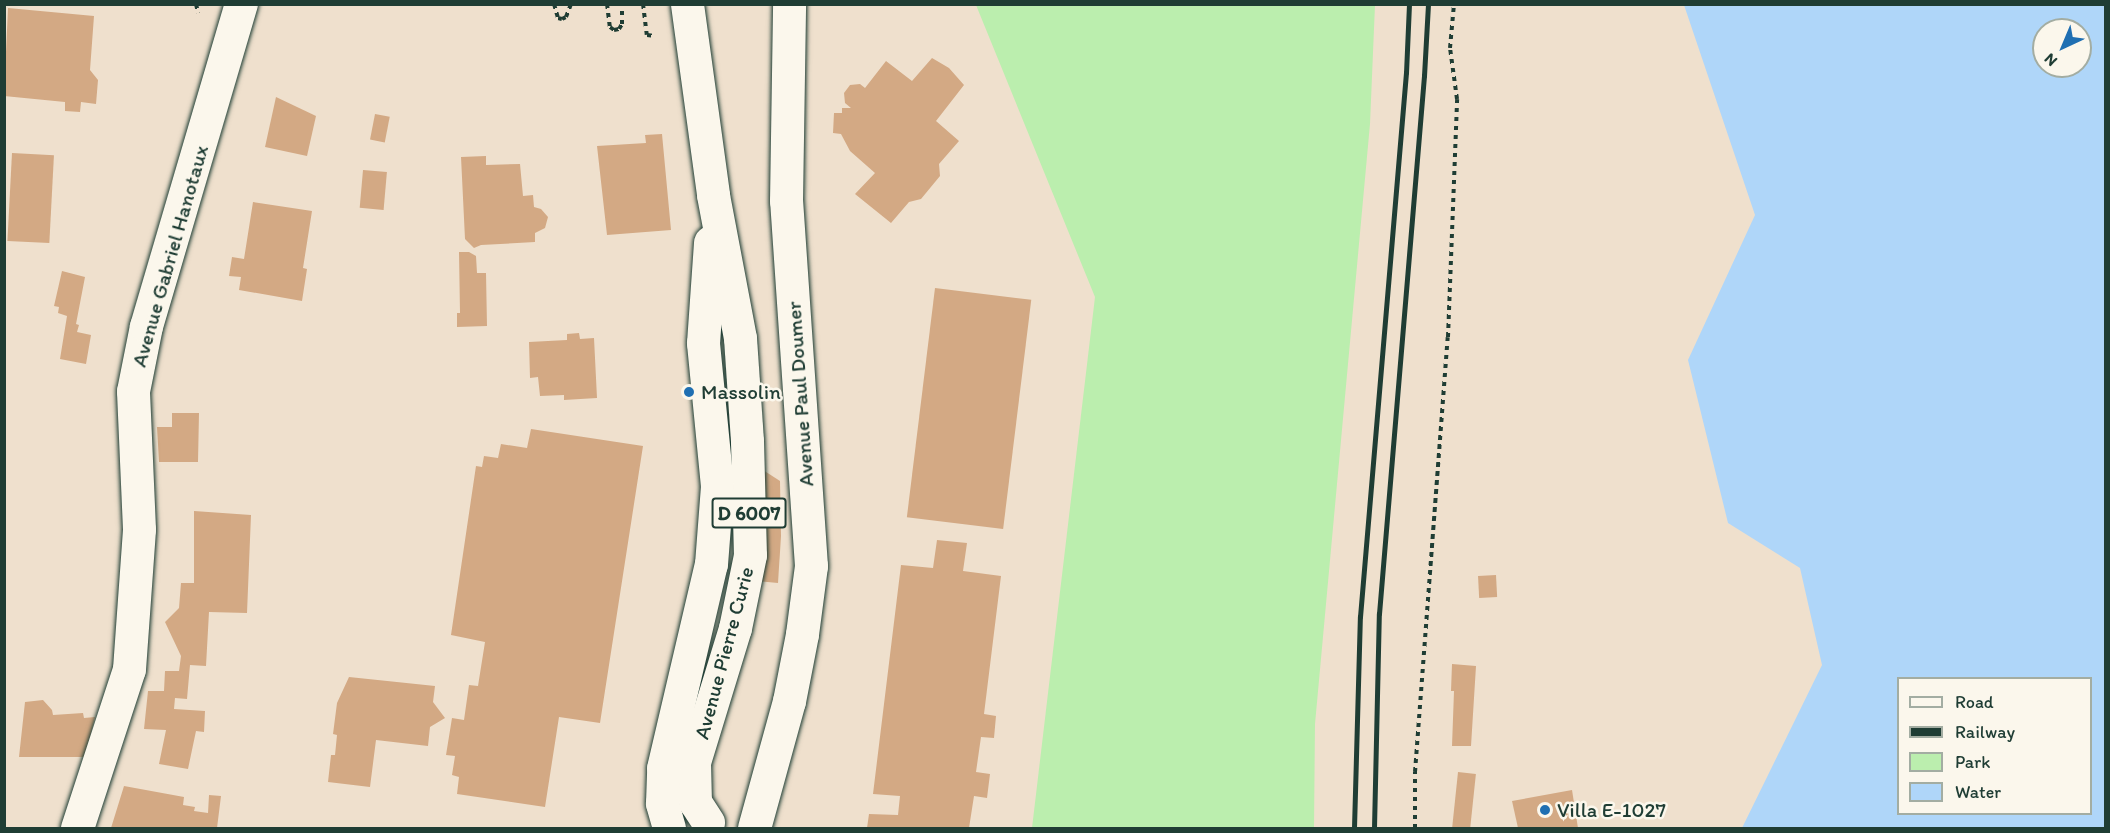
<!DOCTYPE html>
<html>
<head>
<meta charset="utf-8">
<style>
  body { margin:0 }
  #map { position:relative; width:2110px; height:833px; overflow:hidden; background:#efe0cd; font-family:Itim,sans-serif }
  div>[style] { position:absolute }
  .green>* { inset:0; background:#bbeeae }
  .water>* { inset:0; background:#afd6f9 }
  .building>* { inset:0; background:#d3a984; transform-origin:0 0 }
  .path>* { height:4px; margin-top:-2px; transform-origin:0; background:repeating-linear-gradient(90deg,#1f3d34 0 4.5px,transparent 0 9px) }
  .roads { filter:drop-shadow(0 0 2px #1f3d34) drop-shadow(0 0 2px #1f3d34) }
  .major>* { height:33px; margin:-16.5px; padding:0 16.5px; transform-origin:16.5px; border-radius:16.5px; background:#fbf7ec }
  .rail>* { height:4.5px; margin:-2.25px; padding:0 2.25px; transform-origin:2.25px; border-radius:2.25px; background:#1f3d34 }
  .dots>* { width:16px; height:16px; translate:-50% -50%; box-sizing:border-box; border:3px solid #fbf7ec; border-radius:50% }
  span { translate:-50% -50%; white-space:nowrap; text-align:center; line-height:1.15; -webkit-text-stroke:5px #fbf7ec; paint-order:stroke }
  .shield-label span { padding:2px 4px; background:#fbf7ec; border:2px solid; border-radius:4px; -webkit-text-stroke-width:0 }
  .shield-label { font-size:20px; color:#1f3d34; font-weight:700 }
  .street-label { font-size:21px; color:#1f3d34 }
  .poi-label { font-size:21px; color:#1f3d34 }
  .left { translate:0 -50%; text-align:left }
  .frame { position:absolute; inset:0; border:6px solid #1f3d34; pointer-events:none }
  .legend { position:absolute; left:1897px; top:677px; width:195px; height:138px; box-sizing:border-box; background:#fbf7ec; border:2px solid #a3ada2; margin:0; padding:8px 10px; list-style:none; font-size:18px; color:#1f3d34 }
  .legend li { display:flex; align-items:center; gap:12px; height:30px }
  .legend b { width:30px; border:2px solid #a3ada2 }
  .north { position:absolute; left:2032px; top:18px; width:60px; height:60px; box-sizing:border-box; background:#fbf7ec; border:2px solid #a3ada2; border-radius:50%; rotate:224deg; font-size:16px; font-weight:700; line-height:24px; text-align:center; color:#1f3d34 }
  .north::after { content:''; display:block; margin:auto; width:21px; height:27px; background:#1f6fb2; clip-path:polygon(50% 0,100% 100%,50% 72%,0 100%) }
</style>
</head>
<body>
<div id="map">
  <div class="green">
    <div style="clip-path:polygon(976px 5px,1375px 5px,1370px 124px,1315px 724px,1314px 828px,1032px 828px,1095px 297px)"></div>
  </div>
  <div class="water">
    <div style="clip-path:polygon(evenodd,1684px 5px,2105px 5px,2105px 828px,1742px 828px,1822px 665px,1800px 568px,1728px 523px,1688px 360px,1755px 215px,1684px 5px,2044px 30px,2080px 30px,2080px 66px,2044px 66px,2044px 30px,1684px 5px,1898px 678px,2090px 678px,2090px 814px,1898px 814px,1898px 678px)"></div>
  </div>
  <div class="building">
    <div style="clip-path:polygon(8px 8px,94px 16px,90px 70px,98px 80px,96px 104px,81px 102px,80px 112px,65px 111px,65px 102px,4px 96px)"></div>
    <div style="clip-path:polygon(932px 58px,949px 68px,964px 85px,936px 121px,959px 141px,939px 164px,940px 176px,921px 199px,909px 202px,891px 223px,855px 194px,875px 173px,850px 151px,841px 134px,833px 133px,834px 113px,842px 113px,842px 108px,851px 108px,845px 103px,844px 93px,850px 85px,860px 84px,865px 88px,886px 61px,912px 81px)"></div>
    <div style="clip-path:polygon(276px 97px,316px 116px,307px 156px,265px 147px)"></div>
    <div style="left:375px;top:114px;width:15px;height:26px;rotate:11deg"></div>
    <div style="clip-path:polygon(662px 134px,671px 230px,607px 235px,597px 146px,646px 143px,645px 135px)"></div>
    <div style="left:12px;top:153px;width:42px;height:88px;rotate:3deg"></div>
    <div style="clip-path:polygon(486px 156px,486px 165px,520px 164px,523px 196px,533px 195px,534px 207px,541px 209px,548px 217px,545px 228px,535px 233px,535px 242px,481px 245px,474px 248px,465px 239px,461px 157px)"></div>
    <div style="left:363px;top:170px;width:24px;height:38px;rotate:5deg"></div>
    <div style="clip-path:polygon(253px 202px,312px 211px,303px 268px,307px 269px,302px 301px,239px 290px,241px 277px,229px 276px,232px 257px,244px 259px)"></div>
    <div style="clip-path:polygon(459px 252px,469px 252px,476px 256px,477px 273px,486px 273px,487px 326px,457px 327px,457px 313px,460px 313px)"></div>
    <div style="clip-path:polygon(62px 271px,85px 277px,76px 324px,79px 325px,77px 332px,91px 335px,86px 364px,60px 359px,67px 316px,58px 313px,59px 307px,54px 306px)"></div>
    <div style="left:935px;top:288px;width:97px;height:231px;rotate:7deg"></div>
    <div style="clip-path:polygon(579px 333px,580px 339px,594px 338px,597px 398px,564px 400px,564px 395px,540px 396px,538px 377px,530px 378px,529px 342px,567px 340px,567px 334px)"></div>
    <div style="clip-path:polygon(172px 413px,199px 413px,198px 462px,159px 462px,157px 427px,172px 427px)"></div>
    <div style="clip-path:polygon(531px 429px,643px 446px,600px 723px,559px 717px,545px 807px,457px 794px,459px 777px,452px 775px,455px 756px,446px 755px,452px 718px,464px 720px,469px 685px,478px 686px,485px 642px,451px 635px,476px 466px,482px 467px,484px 456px,498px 458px,501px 444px,527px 448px)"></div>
    <div style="clip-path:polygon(763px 470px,780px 481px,781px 536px,778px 583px,758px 581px)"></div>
    <div style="clip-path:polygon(194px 511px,251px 515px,247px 613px,209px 612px,206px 666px,190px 665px,187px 699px,175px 698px,174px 709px,205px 711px,204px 732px,196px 731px,188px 769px,159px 764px,166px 730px,144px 729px,148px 691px,164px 691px,165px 671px,179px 671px,181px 656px,165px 622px,179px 608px,181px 583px,194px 583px)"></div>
    <div style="clip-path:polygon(937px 540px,967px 543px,963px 571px,1001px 576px,984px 714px,996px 716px,994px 738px,981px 737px,976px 772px,990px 774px,987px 798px,974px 796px,969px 828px,867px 828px,869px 814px,898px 815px,900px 796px,873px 794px,901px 565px,933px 568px)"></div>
    <div style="left:1496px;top:575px;width:22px;height:18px;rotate:87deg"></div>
    <div style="clip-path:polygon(1452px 664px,1476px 666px,1471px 746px,1452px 746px,1454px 691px,1451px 691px)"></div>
    <div style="clip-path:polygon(349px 677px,435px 686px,433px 702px,445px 718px,430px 727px,428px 746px,376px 740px,370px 787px,328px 782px,331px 755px,335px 755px,337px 735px,333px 734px,337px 703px)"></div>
    <div style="clip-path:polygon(43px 700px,52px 710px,53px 715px,83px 713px,84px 718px,95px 717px,85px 757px,19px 757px,25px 702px)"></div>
    <div style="left:1458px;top:772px;width:18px;height:56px;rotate:6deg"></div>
    <div style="clip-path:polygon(124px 786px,184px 797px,183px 805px,195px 807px,194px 811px,208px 813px,209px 795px,221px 796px,217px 828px,111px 828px)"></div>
    <div style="clip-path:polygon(1572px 790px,1578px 828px,1518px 828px,1512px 801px)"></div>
  </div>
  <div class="path">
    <div style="left:196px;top:4px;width:9px;rotate:77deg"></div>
    <div style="left:554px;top:4px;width:15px;rotate:74deg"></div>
    <div style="left:558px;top:18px;width:4px;rotate:14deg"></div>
    <div style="left:562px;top:19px;width:4px;rotate:-27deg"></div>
    <div style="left:566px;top:17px;width:14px;rotate:-69deg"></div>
    <div style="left:607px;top:4px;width:23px;rotate:83deg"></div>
    <div style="left:610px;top:27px;width:5px;rotate:37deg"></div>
    <div style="left:614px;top:30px;width:5px;rotate:-11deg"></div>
    <div style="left:619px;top:29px;width:6px;rotate:-59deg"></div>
    <div style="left:622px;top:24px;width:20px;rotate:-90deg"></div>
    <div style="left:643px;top:4px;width:31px;rotate:83deg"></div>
    <div style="left:647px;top:35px;width:8px;rotate:7deg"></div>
    <div style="left:1415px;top:828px;width:56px;rotate:-90deg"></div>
    <div style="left:1415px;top:772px;width:436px;rotate:-85.7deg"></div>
    <div style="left:1448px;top:337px;width:238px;rotate:-87.8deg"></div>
    <div style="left:1457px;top:99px;width:51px;rotate:-97.8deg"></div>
    <div style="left:1450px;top:48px;width:44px;rotate:-84.8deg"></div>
  </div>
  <div class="roads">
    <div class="major">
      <div style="left:687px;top:4px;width:193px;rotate:82.2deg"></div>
      <div style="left:713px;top:195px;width:146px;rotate:79.3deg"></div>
      <div style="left:740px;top:338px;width:103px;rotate:86.1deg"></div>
      <div style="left:747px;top:441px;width:114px;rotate:88.5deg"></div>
      <div style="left:750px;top:555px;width:75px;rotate:101.6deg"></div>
      <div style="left:735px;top:628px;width:140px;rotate:107deg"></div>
      <div style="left:694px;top:762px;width:40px;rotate:88.6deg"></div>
      <div style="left:695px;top:802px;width:24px;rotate:57deg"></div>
      <div style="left:77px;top:828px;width:167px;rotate:-71.9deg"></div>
      <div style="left:129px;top:669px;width:140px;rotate:-85.9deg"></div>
      <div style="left:139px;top:529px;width:138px;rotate:-92.5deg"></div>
      <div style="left:133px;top:391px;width:66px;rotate:-78.7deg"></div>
      <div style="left:146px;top:326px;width:336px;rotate:-73.6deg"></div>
      <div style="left:669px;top:828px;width:26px;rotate:-106deg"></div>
      <div style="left:662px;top:803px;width:35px;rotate:-88deg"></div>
      <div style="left:663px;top:768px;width:210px;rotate:-76.8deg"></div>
      <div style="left:711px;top:564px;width:78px;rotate:-85.6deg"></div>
      <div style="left:717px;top:486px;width:144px;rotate:-95.6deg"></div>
      <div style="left:703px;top:343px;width:101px;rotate:-86deg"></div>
      <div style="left:754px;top:828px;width:132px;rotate:-74.6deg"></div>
      <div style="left:789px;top:701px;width:68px;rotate:-79deg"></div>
      <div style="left:802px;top:634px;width:69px;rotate:-82.5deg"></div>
      <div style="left:811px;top:566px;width:366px;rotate:-93.9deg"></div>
      <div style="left:786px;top:201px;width:197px;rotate:-89.1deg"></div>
    </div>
  </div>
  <div class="rail">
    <div style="left:1354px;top:828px;width:211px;rotate:-88.4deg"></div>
    <div style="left:1360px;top:617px;width:546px;rotate:-85.17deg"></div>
    <div style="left:1406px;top:73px;width:69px;rotate:-87.5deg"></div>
    <div style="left:1374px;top:828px;width:214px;rotate:-88.7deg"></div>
    <div style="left:1379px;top:614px;width:540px;rotate:-85.22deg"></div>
    <div style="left:1424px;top:76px;width:72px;rotate:-86.8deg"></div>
  </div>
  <div class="dots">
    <div style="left:689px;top:392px;background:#1f6fb2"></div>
    <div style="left:1545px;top:810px;background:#1f6fb2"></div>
  </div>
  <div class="shield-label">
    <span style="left:749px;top:513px">D 6007</span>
  </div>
  <div class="street-label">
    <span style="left:170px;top:256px;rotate:-74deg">Avenue Gabriel Hanotaux</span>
    <span style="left:800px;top:394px;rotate:-94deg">Avenue Paul Doumer</span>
    <span style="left:724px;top:653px;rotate:-75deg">Avenue Pierre Curie</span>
  </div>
  <div class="poi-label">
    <span class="left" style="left:701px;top:392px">Massolin</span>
    <span class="left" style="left:1557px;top:810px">Villa E-1027</span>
  </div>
  <div class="frame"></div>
  <ul class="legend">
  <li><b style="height:8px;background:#fbf7ec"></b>Road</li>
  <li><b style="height:8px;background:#1f3d34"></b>Railway</li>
  <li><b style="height:16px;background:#bbeeae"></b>Park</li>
  <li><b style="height:16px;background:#afd6f9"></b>Water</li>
  </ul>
  <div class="north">N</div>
</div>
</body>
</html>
